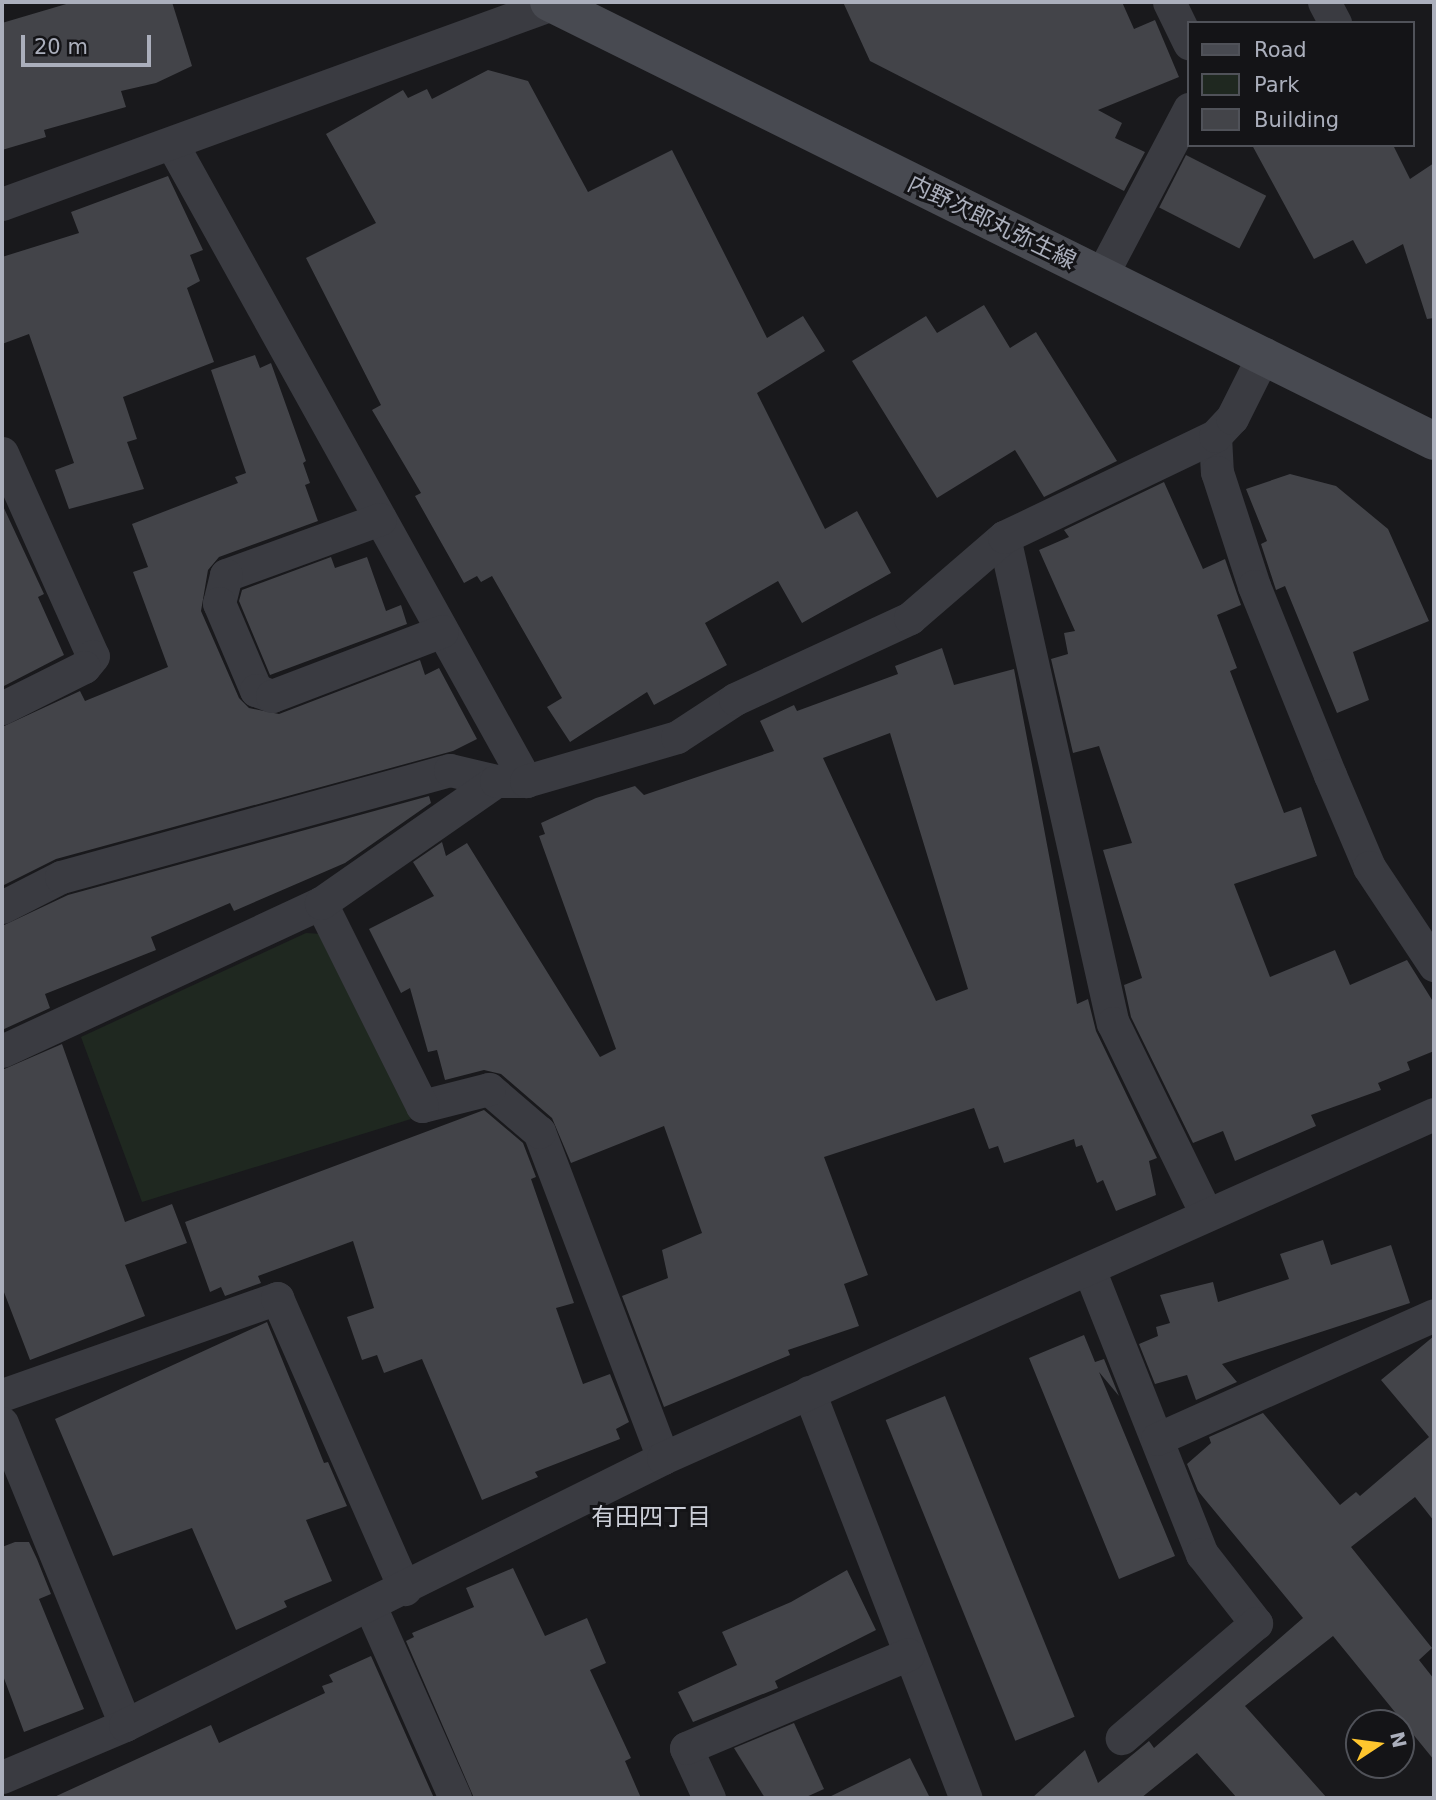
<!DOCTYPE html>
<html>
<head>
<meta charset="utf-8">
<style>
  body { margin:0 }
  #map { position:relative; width:1436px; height:1800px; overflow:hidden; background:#19191c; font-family:"DejaVu Sans","Noto Sans JP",sans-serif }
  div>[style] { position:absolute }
  .green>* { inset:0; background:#1f2820 }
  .building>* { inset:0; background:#434449; transform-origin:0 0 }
  .street>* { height:33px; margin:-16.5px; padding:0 16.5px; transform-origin:16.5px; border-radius:16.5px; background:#3a3b41 }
  .secondary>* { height:38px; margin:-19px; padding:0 19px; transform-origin:19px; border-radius:19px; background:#484a51 }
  span { translate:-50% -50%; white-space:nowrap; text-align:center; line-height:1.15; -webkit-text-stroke:6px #141417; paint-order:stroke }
  .street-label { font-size:23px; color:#abafbc }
  .neighbourhood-label { font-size:24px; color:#cccfd8 }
  .frame { position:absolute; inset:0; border:4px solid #abafbc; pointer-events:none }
  .legend { position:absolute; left:1187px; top:21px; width:228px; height:126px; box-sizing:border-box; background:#141417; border:2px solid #505259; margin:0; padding:9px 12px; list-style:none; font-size:21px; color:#abafbc }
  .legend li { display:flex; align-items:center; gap:14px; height:35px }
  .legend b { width:35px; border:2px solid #505259 }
  .north { position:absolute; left:1345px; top:1709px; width:70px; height:70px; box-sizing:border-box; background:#141417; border:2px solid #505259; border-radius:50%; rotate:77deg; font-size:19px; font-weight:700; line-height:28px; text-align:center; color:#abafbc }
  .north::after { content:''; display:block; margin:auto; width:24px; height:32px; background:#ffc62e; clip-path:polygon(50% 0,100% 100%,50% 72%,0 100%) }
  .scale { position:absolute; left:21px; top:35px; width:130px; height:32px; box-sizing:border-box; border:4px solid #abafbc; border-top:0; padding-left:9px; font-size:21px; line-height:24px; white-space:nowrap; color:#abafbc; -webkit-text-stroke:5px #141417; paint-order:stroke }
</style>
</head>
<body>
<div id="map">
  <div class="green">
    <div style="clip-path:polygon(306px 933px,322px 934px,411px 1119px,142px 1202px,81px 1037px)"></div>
  </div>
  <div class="building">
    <div style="clip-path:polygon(73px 2px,172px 2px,192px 66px,156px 83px,121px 91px,126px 107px,44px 130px,46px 137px,2px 150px,2px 23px)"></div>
    <div style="clip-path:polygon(843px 2px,1122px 2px,1134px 29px,1155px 20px,1179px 77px,1098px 110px,1122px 123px,1115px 138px,1145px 152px,1124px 191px,870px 61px)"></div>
    <div style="clip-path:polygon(488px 70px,528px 81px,588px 192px,672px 150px,767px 338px,803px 316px,825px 351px,757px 393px,825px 529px,857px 511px,891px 573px,802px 623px,778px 581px,705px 623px,727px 665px,654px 705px,647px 692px,570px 742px,547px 707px,562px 698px,492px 576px,481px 582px,477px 576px,464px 583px,415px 496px,421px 493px,372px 410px,381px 405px,306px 258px,376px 223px,326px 134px,403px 90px,408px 98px,427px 89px,432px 99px)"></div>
    <div style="clip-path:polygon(1252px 145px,1393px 145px,1410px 179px,1434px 163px,1434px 318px,1427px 319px,1403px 244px,1366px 264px,1353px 240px,1314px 259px)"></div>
    <div style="left:1186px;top:155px;width:90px;height:59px;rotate:27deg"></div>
    <div style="clip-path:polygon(168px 176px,203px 250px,190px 255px,200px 281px,187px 288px,214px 362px,123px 397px,137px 439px,127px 442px,144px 489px,69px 509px,55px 470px,74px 463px,29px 334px,2px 344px,2px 257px,79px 233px,71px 212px)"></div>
    <div style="clip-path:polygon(984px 305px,1010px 348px,1036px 332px,1117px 461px,1044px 497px,1015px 450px,937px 498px,852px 361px,926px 316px,937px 333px)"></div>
    <div style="clip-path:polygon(255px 355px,260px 368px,271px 363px,306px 461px,303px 463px,310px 483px,305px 485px,318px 521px,219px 557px,208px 570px,201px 611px,239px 698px,249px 708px,279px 714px,420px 660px,425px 675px,439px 668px,477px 739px,453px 751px,56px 859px,2px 886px,2px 727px,80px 691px,85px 701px,168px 667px,133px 572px,148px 567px,132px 524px,238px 483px,235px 477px,246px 473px,211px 370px)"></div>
    <div style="clip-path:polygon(1290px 474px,1336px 486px,1388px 529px,1429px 621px,1353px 652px,1369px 700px,1337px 713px,1285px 586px,1276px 590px,1261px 544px,1267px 541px,1246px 489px)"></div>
    <div style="clip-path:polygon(1164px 482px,1203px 569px,1225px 559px,1241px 605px,1217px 615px,1237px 668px,1230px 671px,1284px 813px,1301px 807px,1317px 856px,1234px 884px,1270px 977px,1335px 950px,1350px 985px,1407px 960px,1434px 1003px,1434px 1051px,1407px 1062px,1410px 1070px,1378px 1083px,1381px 1090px,1311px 1115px,1316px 1126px,1235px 1161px,1223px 1131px,1193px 1143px,1131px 1017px,1124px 985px,1142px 978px,1103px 850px,1132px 843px,1099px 746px,1073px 753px,1051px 659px,1068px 654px,1064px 633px,1075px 631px,1039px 550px,1069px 537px,1064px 530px)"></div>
    <div style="clip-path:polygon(2px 504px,44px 594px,38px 597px,64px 655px,2px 687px)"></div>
    <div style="clip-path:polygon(331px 557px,335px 568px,367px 557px,386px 611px,401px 605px,407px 624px,270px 675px,239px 601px,242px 590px)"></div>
    <div style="clip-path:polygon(evenodd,942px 648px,954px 685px,1014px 669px,1077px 1004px,1088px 999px,1096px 1031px,1157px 1158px,1149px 1161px,1156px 1195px,1116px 1211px,1103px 1180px,1097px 1183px,1082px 1145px,1076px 1147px,1074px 1139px,1004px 1163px,998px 1146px,989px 1149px,974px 1108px,824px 1157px,868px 1275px,844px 1284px,859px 1326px,788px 1350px,790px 1355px,664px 1407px,622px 1296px,668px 1278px,662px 1250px,702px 1233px,664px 1126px,571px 1163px,552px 1118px,501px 1074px,484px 1070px,445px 1080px,437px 1050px,428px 1052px,410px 988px,401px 993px,369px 929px,434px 896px,413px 862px,442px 842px,446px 856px,467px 843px,600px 1057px,616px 1049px,539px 836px,545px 834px,541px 823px,596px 798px,635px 786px,644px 795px,774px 751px,760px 721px,794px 705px,797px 711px,898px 674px,895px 666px,942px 648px,890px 733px,968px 989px,936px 1001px,823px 758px,890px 733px)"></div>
    <div style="clip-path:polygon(429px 796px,431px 803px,345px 863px,234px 911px,230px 903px,151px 937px,156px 950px,45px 994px,50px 1008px,2px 1030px,2px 926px,68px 895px)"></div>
    <div style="clip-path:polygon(62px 1044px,125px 1222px,172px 1204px,187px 1243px,125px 1265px,145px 1316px,30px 1360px,2px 1287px,2px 1070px)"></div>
    <div style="clip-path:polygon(484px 1110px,523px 1143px,536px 1177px,531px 1179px,574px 1303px,556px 1308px,583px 1384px,610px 1374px,629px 1422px,616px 1429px,620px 1439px,535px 1472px,538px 1477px,482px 1500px,422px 1359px,384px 1373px,377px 1355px,362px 1360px,347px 1317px,374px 1308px,353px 1241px,258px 1276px,261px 1283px,225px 1296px,221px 1287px,210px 1292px,185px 1222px)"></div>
    <div style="clip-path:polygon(1323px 1240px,1331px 1265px,1391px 1245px,1410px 1303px,1222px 1364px,1237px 1382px,1196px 1400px,1187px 1375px,1155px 1384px,1139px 1344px,1158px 1336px,1156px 1327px,1170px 1323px,1160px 1295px,1213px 1282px,1218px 1302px,1289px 1279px,1280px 1254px)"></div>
    <div style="clip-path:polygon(267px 1322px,324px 1463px,328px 1462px,347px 1506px,306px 1520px,332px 1581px,284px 1601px,287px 1607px,236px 1630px,192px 1528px,113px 1556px,55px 1419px)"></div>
    <div style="clip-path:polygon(1084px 1335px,1095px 1362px,1104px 1359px,1119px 1396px,1099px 1372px,1175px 1556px,1119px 1579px,1029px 1358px)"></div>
    <div style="clip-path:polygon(1434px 1336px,1434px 1521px,1415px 1497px,1351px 1547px,1432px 1648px,1419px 1660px,1434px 1679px,1434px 1760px,1333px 1636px,1245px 1706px,1327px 1798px,1237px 1798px,1197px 1753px,1141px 1798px,1032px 1798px,1085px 1750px,1098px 1783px,1149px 1741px,1154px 1748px,1303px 1618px,1198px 1491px,1187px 1464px,1211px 1443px,1209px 1437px,1263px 1413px,1340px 1505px,1356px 1492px,1360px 1496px,1429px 1437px,1381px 1380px)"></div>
    <div style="left:945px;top:1396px;width:346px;height:64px;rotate:68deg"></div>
    <div style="clip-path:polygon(15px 1542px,29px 1542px,37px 1559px,51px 1594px,39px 1599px,84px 1709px,24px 1732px,2px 1673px,2px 1547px)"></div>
    <div style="clip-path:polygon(513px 1568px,545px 1636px,587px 1618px,606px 1663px,590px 1670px,631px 1758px,625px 1761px,641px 1798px,474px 1798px,406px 1641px,414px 1637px,412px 1633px,474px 1607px,466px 1588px)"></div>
    <div style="clip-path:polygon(847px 1570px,876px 1630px,775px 1681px,778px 1688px,693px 1722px,678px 1692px,737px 1665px,722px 1632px,791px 1602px)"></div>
    <div style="clip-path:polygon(371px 1656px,434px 1798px,52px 1798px,211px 1725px,219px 1743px,325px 1693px,322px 1686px,333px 1682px,329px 1675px)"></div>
    <div style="clip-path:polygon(794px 1723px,824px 1789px,804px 1798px,765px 1798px,734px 1748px)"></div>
    <div style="clip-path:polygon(910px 1758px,930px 1798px,827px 1798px)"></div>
  </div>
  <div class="street">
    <div style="left:1169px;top:2px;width:46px;rotate:64deg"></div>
    <div style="left:1324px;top:2px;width:24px;rotate:62deg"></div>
    <div style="left:172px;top:144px;width:729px;rotate:60.94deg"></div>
    <div style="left:2px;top:204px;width:592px;rotate:-19.97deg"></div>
    <div style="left:1101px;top:276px;width:189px;rotate:-62.2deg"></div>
    <div style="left:1215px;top:436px;width:36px;rotate:87deg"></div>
    <div style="left:1217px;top:472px;width:120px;rotate:72deg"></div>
    <div style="left:1254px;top:586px;width:204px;rotate:68.1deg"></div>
    <div style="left:1330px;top:775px;width:100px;rotate:67deg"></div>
    <div style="left:1369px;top:867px;width:118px;rotate:56.4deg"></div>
    <div style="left:2px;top:453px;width:222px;rotate:65.9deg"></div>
    <div style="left:93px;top:656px;width:14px;rotate:129deg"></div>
    <div style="left:84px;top:667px;width:92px;rotate:153.4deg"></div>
    <div style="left:380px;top:519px;width:164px;rotate:160deg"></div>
    <div style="left:226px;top:575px;width:29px;rotate:104deg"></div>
    <div style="left:219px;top:603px;width:95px;rotate:67deg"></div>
    <div style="left:256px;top:690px;width:17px;rotate:21deg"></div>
    <div style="left:272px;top:696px;width:182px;rotate:-20.9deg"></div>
    <div style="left:1004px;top:537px;width:498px;rotate:77.4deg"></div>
    <div style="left:1113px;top:1023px;width:212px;rotate:64deg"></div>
    <div style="left:2px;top:907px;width:66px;rotate:-27deg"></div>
    <div style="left:61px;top:877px;width:403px;rotate:-15.4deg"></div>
    <div style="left:450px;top:770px;width:47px;rotate:13.4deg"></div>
    <div style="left:2px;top:1051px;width:352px;rotate:-24.9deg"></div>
    <div style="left:1089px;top:1269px;width:307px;rotate:68.4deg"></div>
    <div style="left:1202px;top:1554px;width:88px;rotate:52deg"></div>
    <div style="left:1256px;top:1623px;width:177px;rotate:139.4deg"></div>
    <div style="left:809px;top:1392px;width:435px;rotate:68.9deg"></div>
    <div style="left:2px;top:1395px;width:292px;rotate:-19.4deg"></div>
    <div style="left:277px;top:1298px;width:318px;rotate:66.3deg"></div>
    <div style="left:2px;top:1423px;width:326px;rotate:67.8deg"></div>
    <div style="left:1157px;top:1439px;width:303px;rotate:-24.1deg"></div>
    <div style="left:663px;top:1458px;width:349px;rotate:-110.8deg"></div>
    <div style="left:539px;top:1132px;width:66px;rotate:-139.3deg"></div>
    <div style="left:489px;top:1089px;width:69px;rotate:165.8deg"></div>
    <div style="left:422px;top:1106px;width:227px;rotate:-116.5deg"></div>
    <div style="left:321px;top:903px;width:213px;rotate:-34.9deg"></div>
    <div style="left:496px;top:781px;width:30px"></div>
    <div style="left:526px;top:781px;width:157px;rotate:-16.2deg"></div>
    <div style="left:677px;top:737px;width:69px;rotate:-33.2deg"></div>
    <div style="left:735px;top:699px;width:193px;rotate:-24.8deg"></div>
    <div style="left:910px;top:618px;width:124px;rotate:-40.8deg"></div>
    <div style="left:1004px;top:537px;width:234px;rotate:-25.6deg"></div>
    <div style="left:1215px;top:436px;width:25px;rotate:-47deg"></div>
    <div style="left:1232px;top:418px;width:72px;rotate:-63.4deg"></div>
    <div style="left:370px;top:1606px;width:210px;rotate:66.1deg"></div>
    <div style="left:2px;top:1777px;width:134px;rotate:-22.9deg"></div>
    <div style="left:125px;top:1725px;width:601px;rotate:-26.39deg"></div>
    <div style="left:663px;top:1458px;width:844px;rotate:-24.05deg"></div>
    <div style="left:709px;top:1798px;width:55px;rotate:-114.7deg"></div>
    <div style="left:686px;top:1748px;width:241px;rotate:-22.9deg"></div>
  </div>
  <div class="secondary">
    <div style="left:549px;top:2px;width:988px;rotate:26.38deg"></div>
  </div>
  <div class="street-label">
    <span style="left:992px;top:222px;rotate:26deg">内野次郎丸弥生線</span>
  </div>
  <div class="neighbourhood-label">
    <span style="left:651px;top:1518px">有田四丁目</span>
  </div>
  <div class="frame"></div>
  <ul class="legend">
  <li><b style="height:9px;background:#484a51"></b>Road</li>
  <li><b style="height:19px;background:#1f2820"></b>Park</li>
  <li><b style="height:19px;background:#434449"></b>Building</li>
  </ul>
  <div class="north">N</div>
  <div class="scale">20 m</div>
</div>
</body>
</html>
